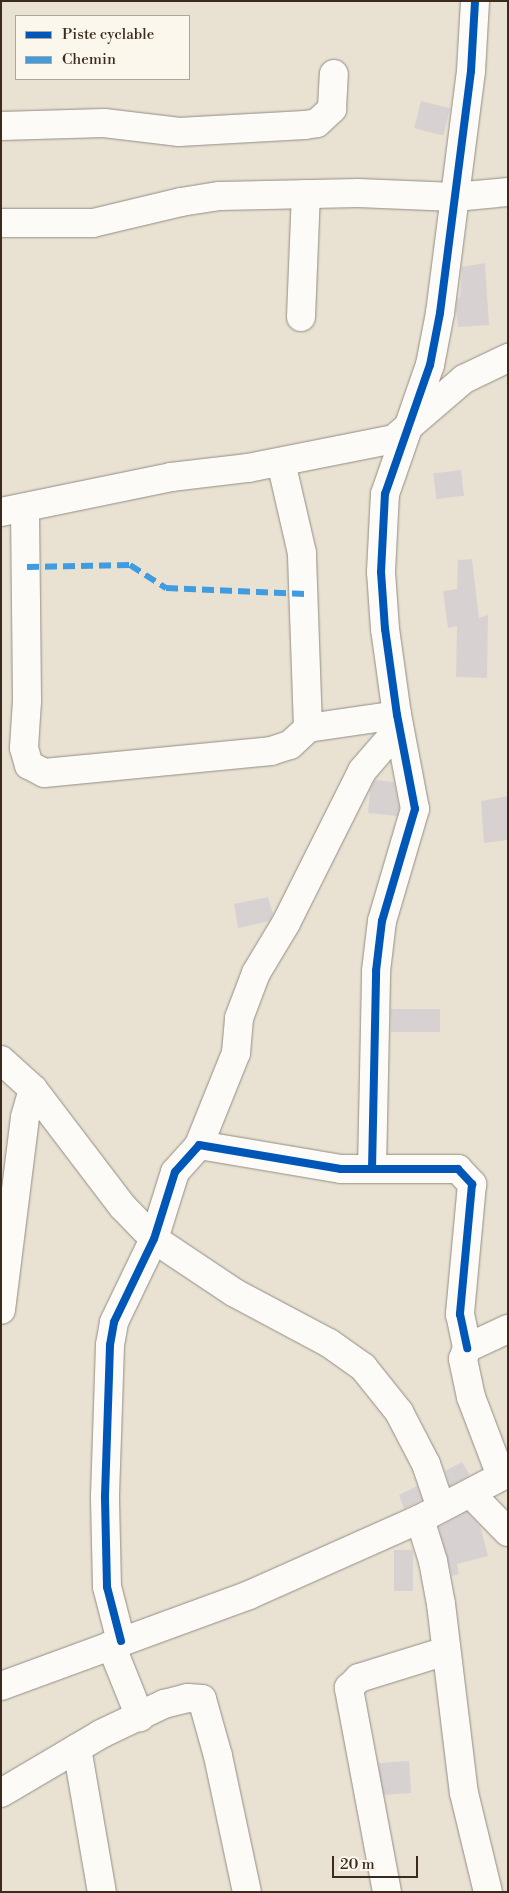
<!DOCTYPE html>
<html>
<head>
<meta charset="utf-8">
<style>
  body { margin:0 }
  #map { position:relative; width:509px; height:1893px; overflow:hidden; background:#e9e2d3; font-family:"Libre Bodoni",serif }
  div>[style] { position:absolute }
  .building>* { inset:0; background:#d8d1d2; transform-origin:0 0 }
  .roads { filter:drop-shadow(0 0 1px #938d83) drop-shadow(0 0 1px #938d83) }
  .minor>* { height:28px; margin:-14px; padding:0 14px; transform-origin:14px; border-radius:14px; background:#fcfbf8 }
  .quiet>* { height:6px; margin-top:-3px; transform-origin:0; background:repeating-linear-gradient(90deg,#3f9ce0 0 12px,transparent 0 18px) }
  .cycleway>* { height:8px; margin:-4px; padding:0 4px; transform-origin:4px; border-radius:4px; background:#0057b8 }
  span { translate:-50% -50%; white-space:nowrap; text-align:center; line-height:1.15; -webkit-text-stroke:4px #fbf7ec; paint-order:stroke }
  .frame { position:absolute; inset:0; border:2px solid #3b2a1e; pointer-events:none }
  .legend { position:absolute; left:15px; top:15px; width:175px; height:65px; box-sizing:border-box; background:#fbf7ec; border:1px solid #aea59a; margin:0; padding:6px 9px; list-style:none; font-size:15px; color:#3b2a1e }
  .legend li { display:flex; align-items:center; gap:10px; height:25px }
  .legend b { width:25px; border:1px solid #aea59a }
  .scale { position:absolute; left:332px; top:1856px; width:86px; height:22px; box-sizing:border-box; border:2px solid #3b2a1e; border-top:0; padding-left:6px; font-size:15px; line-height:18px; white-space:nowrap; color:#3b2a1e; -webkit-text-stroke:4px #fbf7ec; paint-order:stroke }
</style>
</head>
<body>
<div id="map">
  <div class="building">
    <div style="left:421px;top:101px;width:30px;height:28px;rotate:14deg"></div>
    <div style="clip-path:polygon(485px 263px,489px 325px,458px 327px,456px 308px,458px 298px,460px 298px,462px 267px)"></div>
    <div style="left:461px;top:470px;width:26px;height:28px;rotate:83deg"></div>
    <div style="clip-path:polygon(472px 559px,479px 618px,488px 615px,487px 678px,456px 677px,457px 626px,448px 628px,443px 591px,457px 589px,458px 560px)"></div>
    <div style="clip-path:polygon(375px 780px,394px 782px,399px 808px,397px 816px,368px 813px,370px 790px)"></div>
    <div style="clip-path:polygon(508px 796px,508px 840px,484px 843px,481px 801px)"></div>
    <div style="clip-path:polygon(268px 897px,273px 914px,269px 921px,238px 928px,234px 904px)"></div>
    <div style="left:440px;top:1009px;width:23px;height:49px;rotate:90deg"></div>
    <div style="clip-path:polygon(462px 1462px,470px 1475px,450px 1486px,445px 1471px)"></div>
    <div style="clip-path:polygon(417px 1486px,422px 1500px,404px 1509px,399px 1495px)"></div>
    <div style="clip-path:polygon(467px 1512px,480px 1526px,488px 1556px,457px 1564px,459px 1574px,452px 1576px,439px 1527px)"></div>
    <div style="left:394px;top:1550px;width:19px;height:41px"></div>
    <div style="left:409px;top:1761px;width:32px;height:30px;rotate:86deg"></div>
  </div>
  <div class="roads">
    <div class="minor">
      <div style="left:1px;top:126px;width:103px;rotate:-1.7deg"></div>
      <div style="left:104px;top:123px;width:76px;rotate:6.8deg"></div>
      <div style="left:179px;top:132px;width:126px;rotate:-3.2deg"></div>
      <div style="left:305px;top:125px;width:12px;rotate:-9deg"></div>
      <div style="left:317px;top:123px;width:21px;rotate:-43deg"></div>
      <div style="left:332px;top:109px;width:35px;rotate:-87deg"></div>
      <div style="left:1px;top:223px;width:92px"></div>
      <div style="left:93px;top:223px;width:90px;rotate:-13.4deg"></div>
      <div style="left:181px;top:202px;width:39px;rotate:-9deg"></div>
      <div style="left:220px;top:196px;width:138px;rotate:-1.2deg"></div>
      <div style="left:358px;top:193px;width:97px;rotate:2.4deg"></div>
      <div style="left:455px;top:197px;width:53px;rotate:-5.4deg"></div>
      <div style="left:301px;top:317px;width:123px;rotate:-87.7deg"></div>
      <div style="left:25px;top:508px;width:193px;rotate:89.4deg"></div>
      <div style="left:27px;top:701px;width:47px;rotate:93.7deg"></div>
      <div style="left:24px;top:748px;width:18px;rotate:74deg"></div>
      <div style="left:29px;top:765px;width:17px;rotate:28deg"></div>
      <div style="left:44px;top:773px;width:228px;rotate:-5.5deg"></div>
      <div style="left:271px;top:751px;width:20px;rotate:-18deg"></div>
      <div style="left:290px;top:745px;width:25px;rotate:-43deg"></div>
      <div style="left:308px;top:728px;width:175px;rotate:-92deg"></div>
      <div style="left:302px;top:553px;width:93px;rotate:-103deg"></div>
      <div style="left:1px;top:512px;width:174px;rotate:-11.6deg"></div>
      <div style="left:171px;top:477px;width:78px;rotate:-6.7deg"></div>
      <div style="left:248px;top:468px;width:149px;rotate:-11.2deg"></div>
      <div style="left:394px;top:439px;width:92px;rotate:-40.6deg"></div>
      <div style="left:464px;top:379px;width:49px;rotate:-25.5deg"></div>
      <div style="left:308px;top:728px;width:90px;rotate:-8.3deg"></div>
      <div style="left:1px;top:1060px;width:43px;rotate:42.2deg"></div>
      <div style="left:33px;top:1089px;width:148px;rotate:52.7deg"></div>
      <div style="left:123px;top:1207px;width:45px;rotate:45.9deg"></div>
      <div style="left:154px;top:1239px;width:97px;rotate:33.7deg"></div>
      <div style="left:235px;top:1293px;width:106px;rotate:28deg"></div>
      <div style="left:329px;top:1343px;width:42px;rotate:35.2deg"></div>
      <div style="left:363px;top:1367px;width:58px;rotate:51.3deg"></div>
      <div style="left:399px;top:1412px;width:59px;rotate:62.6deg"></div>
      <div style="left:426px;top:1464px;width:46px;rotate:71.2deg"></div>
      <div style="left:199px;top:1145px;width:99px;rotate:-68.1deg"></div>
      <div style="left:236px;top:1053px;width:35px;rotate:-85deg"></div>
      <div style="left:239px;top:1018px;width:48px;rotate:-69.3deg"></div>
      <div style="left:256px;top:973px;width:58px;rotate:-59deg"></div>
      <div style="left:286px;top:923px;width:170px;rotate:-63.4deg"></div>
      <div style="left:362px;top:771px;width:57px;rotate:-49.3deg"></div>
      <div style="left:372px;top:1169px;width:198px;rotate:-88.8deg"></div>
      <div style="left:376px;top:971px;width:50px;rotate:-83.2deg"></div>
      <div style="left:382px;top:921px;width:117px;rotate:-73.6deg"></div>
      <div style="left:415px;top:809px;width:96px;rotate:-100.8deg"></div>
      <div style="left:397px;top:715px;width:87px;rotate:-97.9deg"></div>
      <div style="left:385px;top:629px;width:57px;rotate:-94deg"></div>
      <div style="left:381px;top:572px;width:78px;rotate:-87.1deg"></div>
      <div style="left:385px;top:494px;width:137px;rotate:-70.8deg"></div>
      <div style="left:430px;top:365px;width:53px;rotate:-79.1deg"></div>
      <div style="left:440px;top:313px;width:244px;rotate:-82.7deg"></div>
      <div style="left:471px;top:71px;width:70px;rotate:-86.7deg"></div>
      <div style="left:1px;top:1310px;width:194px;rotate:-82.9deg"></div>
      <div style="left:25px;top:1117px;width:29px;rotate:-74deg"></div>
      <div style="left:501px;top:1476px;width:85px;rotate:-110.8deg"></div>
      <div style="left:471px;top:1397px;width:39px;rotate:-102deg"></div>
      <div style="left:463px;top:1359px;width:12px;rotate:-70deg"></div>
      <div style="left:467px;top:1348px;width:45px;rotate:-24.9deg"></div>
      <div style="left:471px;top:1494px;width:53px;rotate:45.8deg"></div>
      <div style="left:420px;top:1519px;width:44px;rotate:72.8deg"></div>
      <div style="left:433px;top:1561px;width:44px;rotate:79.5deg"></div>
      <div style="left:441px;top:1604px;width:190px;rotate:83.1deg"></div>
      <div style="left:464px;top:1793px;width:102px;rotate:76.4deg"></div>
      <div style="left:121px;top:1641px;width:56px;rotate:-104.5deg"></div>
      <div style="left:107px;top:1587px;width:91px;rotate:-91.3deg"></div>
      <div style="left:105px;top:1496px;width:151px;rotate:-88.1deg"></div>
      <div style="left:110px;top:1345px;width:23px;rotate:-80deg"></div>
      <div style="left:114px;top:1322px;width:92px;rotate:-64.3deg"></div>
      <div style="left:154px;top:1239px;width:70px;rotate:-72.6deg"></div>
      <div style="left:175px;top:1172px;width:36px;rotate:-48deg"></div>
      <div style="left:199px;top:1145px;width:144px;rotate:9.6deg"></div>
      <div style="left:341px;top:1169px;width:117px"></div>
      <div style="left:458px;top:1169px;width:21px;rotate:47deg"></div>
      <div style="left:472px;top:1184px;width:131px;rotate:95.3deg"></div>
      <div style="left:460px;top:1314px;width:35px;rotate:78deg"></div>
      <div style="left:111px;top:1645px;width:78px;rotate:68.1deg"></div>
      <div style="left:1px;top:1686px;width:264px;rotate:-20.1deg"></div>
      <div style="left:249px;top:1595px;width:187px;rotate:-24deg"></div>
      <div style="left:420px;top:1519px;width:99px;rotate:-27.6deg"></div>
      <div style="left:77px;top:1748px;width:146px;rotate:80.2deg"></div>
      <div style="left:1px;top:1793px;width:116px;rotate:-30.5deg"></div>
      <div style="left:101px;top:1734px;width:70px;rotate:-25.5deg"></div>
      <div style="left:164px;top:1704px;width:25px;rotate:-14deg"></div>
      <div style="left:188px;top:1698px;width:14px;rotate:4deg"></div>
      <div style="left:202px;top:1699px;width:59px;rotate:74.3deg"></div>
      <div style="left:218px;top:1756px;width:139px;rotate:78deg"></div>
      <div style="left:387px;top:1892px;width:208px;rotate:-100.6deg"></div>
      <div style="left:349px;top:1688px;width:14px;rotate:-45deg"></div>
      <div style="left:359px;top:1678px;width:91px;rotate:-17.2deg"></div>
    </div>
  </div>
  <div class="quiet">
    <div style="left:27px;top:567px;width:103px;rotate:-1.1deg"></div>
    <div style="left:130px;top:565px;width:43px;rotate:32.6deg"></div>
    <div style="left:166px;top:588px;width:139px;rotate:2.5deg"></div>
  </div>
  <div class="cycleway">
    <div style="left:372px;top:1169px;width:198px;rotate:-88.8deg"></div>
    <div style="left:376px;top:971px;width:50px;rotate:-83.2deg"></div>
    <div style="left:382px;top:921px;width:117px;rotate:-73.6deg"></div>
    <div style="left:415px;top:809px;width:96px;rotate:-100.8deg"></div>
    <div style="left:397px;top:715px;width:87px;rotate:-97.9deg"></div>
    <div style="left:385px;top:629px;width:57px;rotate:-94deg"></div>
    <div style="left:381px;top:572px;width:78px;rotate:-87.1deg"></div>
    <div style="left:385px;top:494px;width:137px;rotate:-70.8deg"></div>
    <div style="left:430px;top:365px;width:53px;rotate:-79.1deg"></div>
    <div style="left:440px;top:313px;width:244px;rotate:-82.7deg"></div>
    <div style="left:471px;top:71px;width:70px;rotate:-86.7deg"></div>
    <div style="left:121px;top:1641px;width:56px;rotate:-104.5deg"></div>
    <div style="left:107px;top:1587px;width:91px;rotate:-91.3deg"></div>
    <div style="left:105px;top:1496px;width:151px;rotate:-88.1deg"></div>
    <div style="left:110px;top:1345px;width:23px;rotate:-80deg"></div>
    <div style="left:114px;top:1322px;width:92px;rotate:-64.3deg"></div>
    <div style="left:154px;top:1239px;width:70px;rotate:-72.6deg"></div>
    <div style="left:175px;top:1172px;width:36px;rotate:-48deg"></div>
    <div style="left:199px;top:1145px;width:144px;rotate:9.6deg"></div>
    <div style="left:341px;top:1169px;width:117px"></div>
    <div style="left:458px;top:1169px;width:21px;rotate:47deg"></div>
    <div style="left:472px;top:1184px;width:131px;rotate:95.3deg"></div>
    <div style="left:460px;top:1314px;width:35px;rotate:78deg"></div>
  </div>
  <div class="frame"></div>
  <ul class="legend">
  <li><b style="height:6px;background:#0057b8"></b>Piste cyclable</li>
  <li><b style="height:6px;background:#3f9ce0"></b>Chemin</li>
  </ul>
  <div class="scale">20 m</div>
</div>
</body>
</html>
